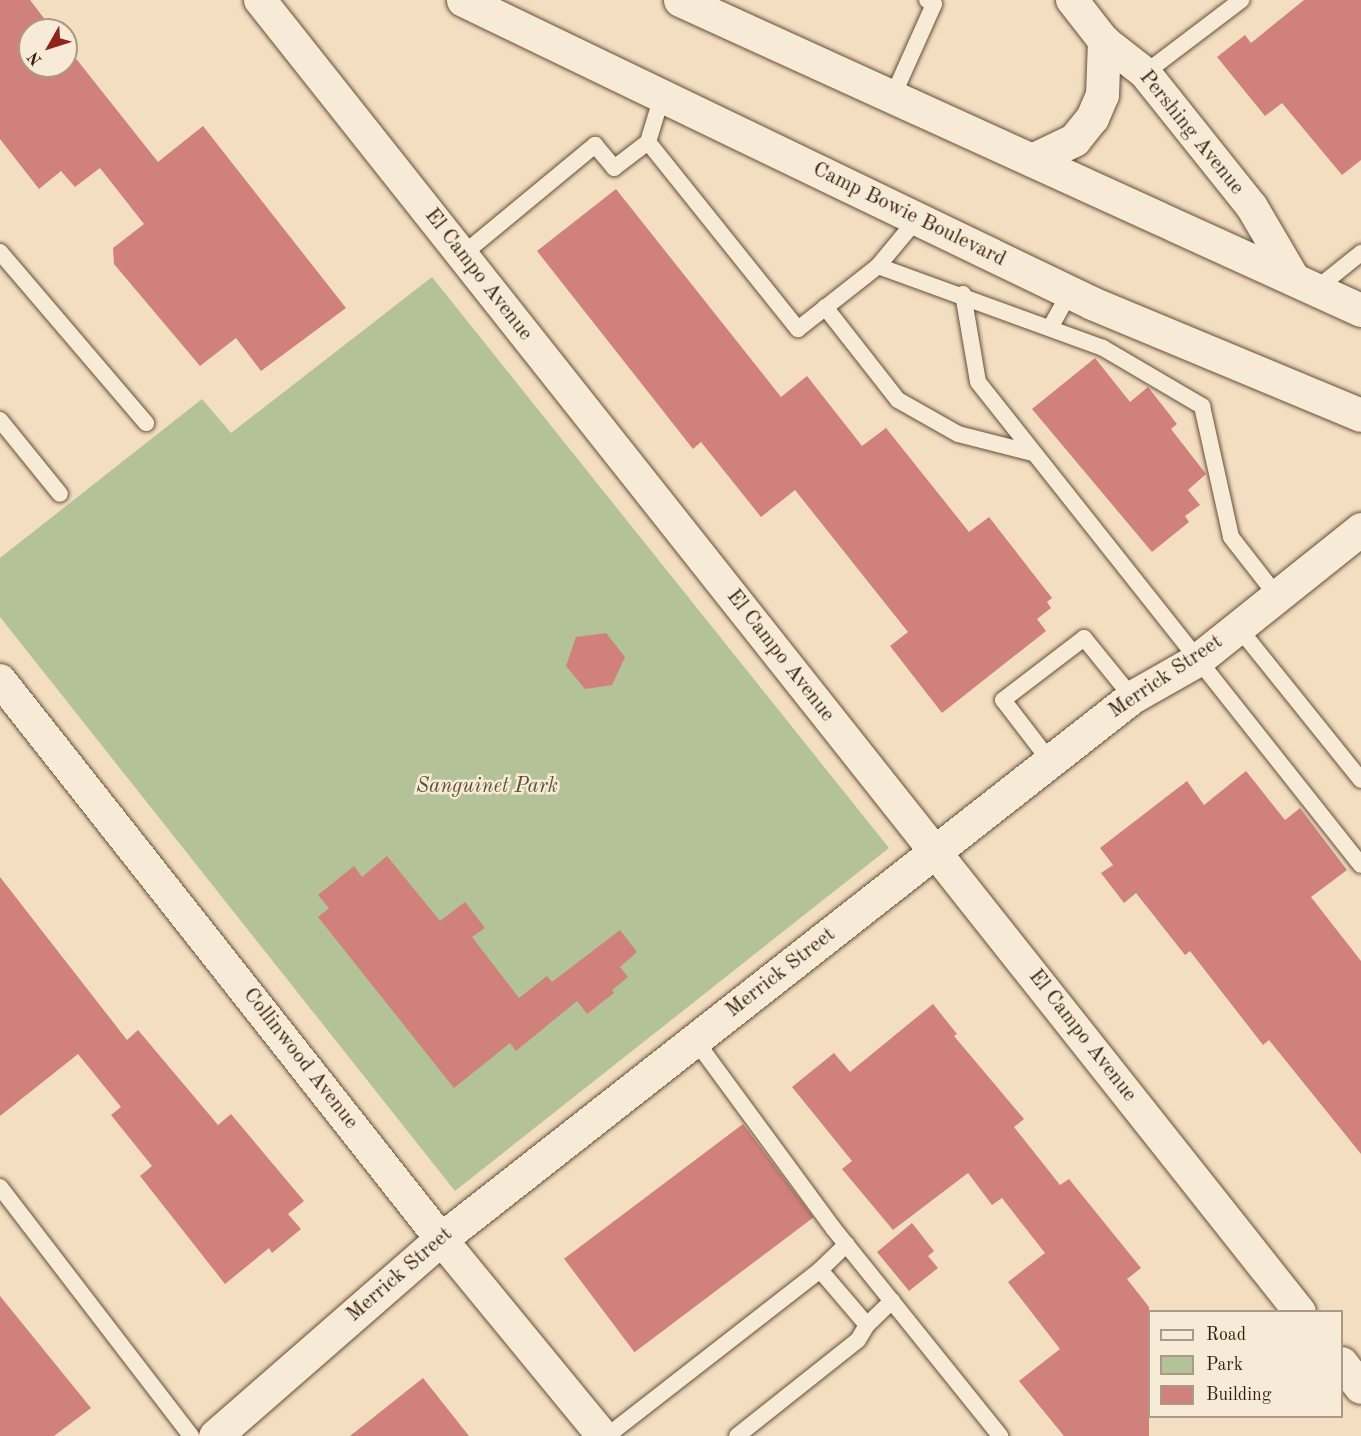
<!DOCTYPE html>
<html>
<head>
<meta charset="utf-8">
<style>
  body { margin:0 }
  #map { position:relative; width:1361px; height:1436px; overflow:hidden; background:#f3dec1; font-family:"Old Standard TT",serif }
  div>[style] { position:absolute }
  .green>* { inset:0; background:#b4c298 }
  .building>* { inset:0; background:#d1817c; transform-origin:0 0 }
  .roads { filter:drop-shadow(0 0 2px #654f38) drop-shadow(0 0 2px #654f38) }
  .service>* { height:16px; margin:-8px; padding:0 8px; transform-origin:8px; border-radius:8px; background:#f7ead7 }
  .minor>* { height:32px; margin:-16px; padding:0 16px; transform-origin:16px; border-radius:16px; background:#f7ead7 }
  .tertiary>* { height:33px; margin:-16.5px; padding:0 16.5px; transform-origin:16.5px; border-radius:16.5px; background:#f7ead7 }
  .secondary>* { height:33px; margin:-16.5px; padding:0 16.5px; transform-origin:16.5px; border-radius:16.5px; background:#f7ead7 }
  span { translate:-50% -50%; white-space:nowrap; text-align:center; line-height:1.15; -webkit-text-stroke:5px #f7ead7; paint-order:stroke }
  .street-label { font-size:21px; color:#361f0a }
  .park-label { font-size:21px; color:#5c5035; font-style:italic }
  .legend { position:absolute; left:1148px; top:1310px; width:195px; height:108px; box-sizing:border-box; background:#f7ead7; border:2px solid #aa9985; margin:0; padding:8px 10px; list-style:none; font-size:18px; color:#361f0a }
  .legend li { display:flex; align-items:center; gap:12px; height:30px }
  .legend b { width:30px; border:2px solid #aa9985 }
  .north { position:absolute; left:18px; top:18px; width:60px; height:60px; box-sizing:border-box; background:#f7ead7; border:2px solid #aa9985; border-radius:50%; rotate:231deg; font-size:16px; font-weight:700; line-height:24px; text-align:center; color:#361f0a }
  .north::after { content:''; display:block; margin:auto; width:21px; height:27px; background:#8f2418; clip-path:polygon(50% 0,100% 100%,50% 72%,0 100%) }
</style>
</head>
<body>
<div id="map">
  <div class="green">
    <div style="clip-path:polygon(432px 277px,889px 848px,455px 1191px,0 617px,0 558px,202px 399px,231px 433px)"></div>
  </div>
  <div class="building">
    <div style="clip-path:polygon(0 0,30px 0,53px 30px,30px 30px,30px 66px,66px 66px,66px 46px,158px 162px,203px 126px,346px 308px,261px 371px,236px 338px,200px 366px,114px 264px,113px 248px,144px 224px,100px 168px,75px 187px,61px 171px,39px 189px,0 139px)"></div>
    <div style="clip-path:polygon(1304px 0,1361px 0,1361px 160px,1342px 175px,1282px 103px,1265px 116px,1217px 57px,1245px 35px,1251px 43px)"></div>
    <div style="clip-path:polygon(616px 189px,781px 397px,807px 376px,862px 446px,886px 428px,969px 532px,989px 517px,1052px 598px,1047px 602px,1051px 608px,1037px 619px,1046px 631px,942px 713px,890px 646px,908px 632px,795px 490px,761px 517px,701px 442px,693px 449px,537px 251px)"></div>
    <div style="clip-path:polygon(1095px 358px,1130px 402px,1148px 387px,1177px 424px,1171px 429px,1206px 474px,1188px 490px,1200px 505px,1185px 516px,1189px 522px,1152px 552px,1032px 409px)"></div>
    <div style="clip-path:polygon(606px 633px,625px 657px,612px 685px,585px 689px,566px 666px,576px 637px)"></div>
    <div style="clip-path:polygon(1246px 771px,1285px 820px,1300px 808px,1347px 870px,1311px 897px,1361px 961px,1361px 1154px,1269px 1040px,1263px 1045px,1190px 951px,1185px 955px,1136px 893px,1124px 903px,1101px 873px,1113px 865px,1100px 848px,1187px 781px,1204px 805px)"></div>
    <div style="clip-path:polygon(387px 856px,440px 921px,465px 902px,485px 928px,472px 937px,519px 998px,547px 976px,552px 982px,620px 930px,637px 952px,620px 967px,628px 977px,612px 990px,614px 993px,587px 1014px,577px 1001px,516px 1051px,510px 1043px,454px 1088px,318px 917px,329px 908px,318px 895px,354px 866px,362px 877px)"></div>
    <div style="clip-path:polygon(0 877px,127px 1040px,138px 1030px,218px 1125px,231px 1114px,304px 1201px,288px 1214px,301px 1229px,272px 1253px,269px 1248px,225px 1284px,140px 1176px,152px 1166px,111px 1115px,121px 1107px,78px 1054px,0 1116px)"></div>
    <div style="clip-path:polygon(933px 1004px,957px 1034px,954px 1036px,1024px 1119px,1014px 1127px,1060px 1185px,1069px 1179px,1141px 1268px,1127px 1279px,1149px 1307px,1149px 1436px,1064px 1436px,1019px 1381px,1060px 1349px,1008px 1282px,1045px 1253px,1002px 1198px,992px 1205px,968px 1173px,893px 1230px,842px 1169px,852px 1161px,792px 1087px,834px 1053px,850px 1072px)"></div>
    <div style="left:743px;top:1124px;width:117px;height:224px;rotate:53deg"></div>
    <div style="clip-path:polygon(912px 1223px,934px 1251px,928px 1256px,938px 1268px,909px 1291px,877px 1252px)"></div>
    <div style="clip-path:polygon(0 1296px,91px 1408px,54px 1436px,0 1436px)"></div>
    <div style="clip-path:polygon(423px 1378px,469px 1436px,350px 1436px)"></div>
  </div>
  <div class="roads">
    <div class="service">
      <div style="left:1145px;top:73px;width:121px;rotate:-37.2deg"></div>
      <div style="left:662px;top:96px;width:48px;rotate:106.9deg"></div>
      <div style="left:648px;top:142px;width:240px;rotate:51.3deg"></div>
      <div style="left:798px;top:329px;width:102px;rotate:-38.2deg"></div>
      <div style="left:878px;top:266px;width:61px;rotate:-50.3deg"></div>
      <div style="left:892px;top:98px;width:103px;rotate:-65.9deg"></div>
      <div style="left:934px;top:4px;width:8px;rotate:-150deg"></div>
      <div style="left:0;top:252px;width:225px;rotate:49.5deg"></div>
      <div style="left:462px;top:255px;width:173px;rotate:-39.6deg"></div>
      <div style="left:595px;top:145px;width:30px;rotate:50deg"></div>
      <div style="left:614px;top:168px;width:43px;rotate:-37.4deg"></div>
      <div style="left:878px;top:266px;width:239px;rotate:20deg"></div>
      <div style="left:1103px;top:348px;width:115px;rotate:30.4deg"></div>
      <div style="left:1202px;top:406px;width:134px;rotate:77.5deg"></div>
      <div style="left:1231px;top:537px;width:75px;rotate:52.1deg"></div>
      <div style="left:1316px;top:289px;width:58px;rotate:-38.7deg"></div>
      <div style="left:963px;top:294px;width:89px;rotate:80.3deg"></div>
      <div style="left:978px;top:382px;width:616px;rotate:51.59deg"></div>
      <div style="left:825px;top:307px;width:118px;rotate:51.9deg"></div>
      <div style="left:898px;top:400px;width:69px;rotate:29.5deg"></div>
      <div style="left:958px;top:434px;width:77px;rotate:14.2deg"></div>
      <div style="left:1050px;top:328px;width:41px;rotate:-60.9deg"></div>
      <div style="left:0;top:420px;width:95px;rotate:51deg"></div>
      <div style="left:1238px;top:627px;width:196px;rotate:51.2deg"></div>
      <div style="left:1050px;top:761px;width:77px;rotate:-127.6deg"></div>
      <div style="left:1003px;top:700px;width:102px;rotate:-37.4deg"></div>
      <div style="left:1084px;top:638px;width:76px;rotate:50.9deg"></div>
      <div style="left:695px;top:1040px;width:233px;rotate:53.7deg"></div>
      <div style="left:833px;top:1228px;width:267px;rotate:51.2deg"></div>
      <div style="left:0;top:1187px;width:314px;rotate:52.5deg"></div>
      <div style="left:820px;top:1270px;width:72px;rotate:49.5deg"></div>
      <div style="left:607px;top:1436px;width:270px;rotate:-37.9deg"></div>
      <div style="left:820px;top:1270px;width:37px;rotate:-44deg"></div>
      <div style="left:737px;top:1436px;width:154px;rotate:-38.4deg"></div>
      <div style="left:858px;top:1340px;width:17px;rotate:-59deg"></div>
      <div style="left:867px;top:1325px;width:35px;rotate:-44deg"></div>
    </div>
    <div class="minor">
      <div style="left:260px;top:0;width:1674px;rotate:51.6deg"></div>
      <div style="left:1072px;top:0;width:52px;rotate:52deg"></div>
      <div style="left:1104px;top:41px;width:52px;rotate:38deg"></div>
      <div style="left:1145px;top:73px;width:171px;rotate:51.4deg"></div>
      <div style="left:1252px;top:207px;width:83px;rotate:59.7deg"></div>
      <div style="left:0;top:680px;width:712px;rotate:51.73deg"></div>
      <div style="left:441px;top:1239px;width:255px;rotate:50.6deg"></div>
      <div style="left:1342px;top:1363px;width:31px;rotate:53deg"></div>
    </div>
    <div class="tertiary">
      <div style="left:215px;top:1436px;width:300px;rotate:-41.1deg"></div>
      <div style="left:441px;top:1239px;width:878px;rotate:-38.11deg"></div>
      <div style="left:1132px;top:697px;width:75px;rotate:-29.6deg"></div>
      <div style="left:1197px;top:660px;width:210px;rotate:-38.6deg"></div>
    </div>
    <div class="secondary">
      <div style="left:463px;top:0;width:698px;rotate:25.72deg"></div>
      <div style="left:1092px;top:303px;width:291px;rotate:22.6deg"></div>
      <div style="left:680px;top:0;width:748px;rotate:24.48deg"></div>
      <div style="left:1032px;top:160px;width:47px;rotate:-25.5deg"></div>
      <div style="left:1074px;top:140px;width:28px;rotate:-51deg"></div>
      <div style="left:1092px;top:118px;width:25px;rotate:-67deg"></div>
      <div style="left:1102px;top:95px;width:54px;rotate:-87.9deg"></div>
    </div>
  </div>
  <div class="street-label">
    <span style="left:1191px;top:133px;rotate:51deg">Pershing Avenue</span>
    <span style="left:909px;top:215px;rotate:26deg">Camp Bowie Boulevard</span>
    <span style="left:478px;top:275px;rotate:52deg">El Campo Avenue</span>
    <span style="left:780px;top:656px;rotate:52deg">El Campo Avenue</span>
    <span style="left:1166px;top:677px;rotate:-34deg">Merrick Street</span>
    <span style="left:781px;top:973px;rotate:-38deg">Merrick Street</span>
    <span style="left:1082px;top:1036px;rotate:52deg">El Campo Avenue</span>
    <span style="left:300px;top:1059px;rotate:52deg">Collinwood Avenue</span>
    <span style="left:400px;top:1275px;rotate:-41deg">Merrick Street</span>
  </div>
  <div class="park-label">
    <span style="left:487px;top:787px">Sanguinet Park</span>
  </div>
  <ul class="legend">
  <li><b style="height:8px;background:#f7ead7"></b>Road</li>
  <li><b style="height:16px;background:#b4c298"></b>Park</li>
  <li><b style="height:16px;background:#d1817c"></b>Building</li>
  </ul>
  <div class="north">N</div>
</div>
</body>
</html>
